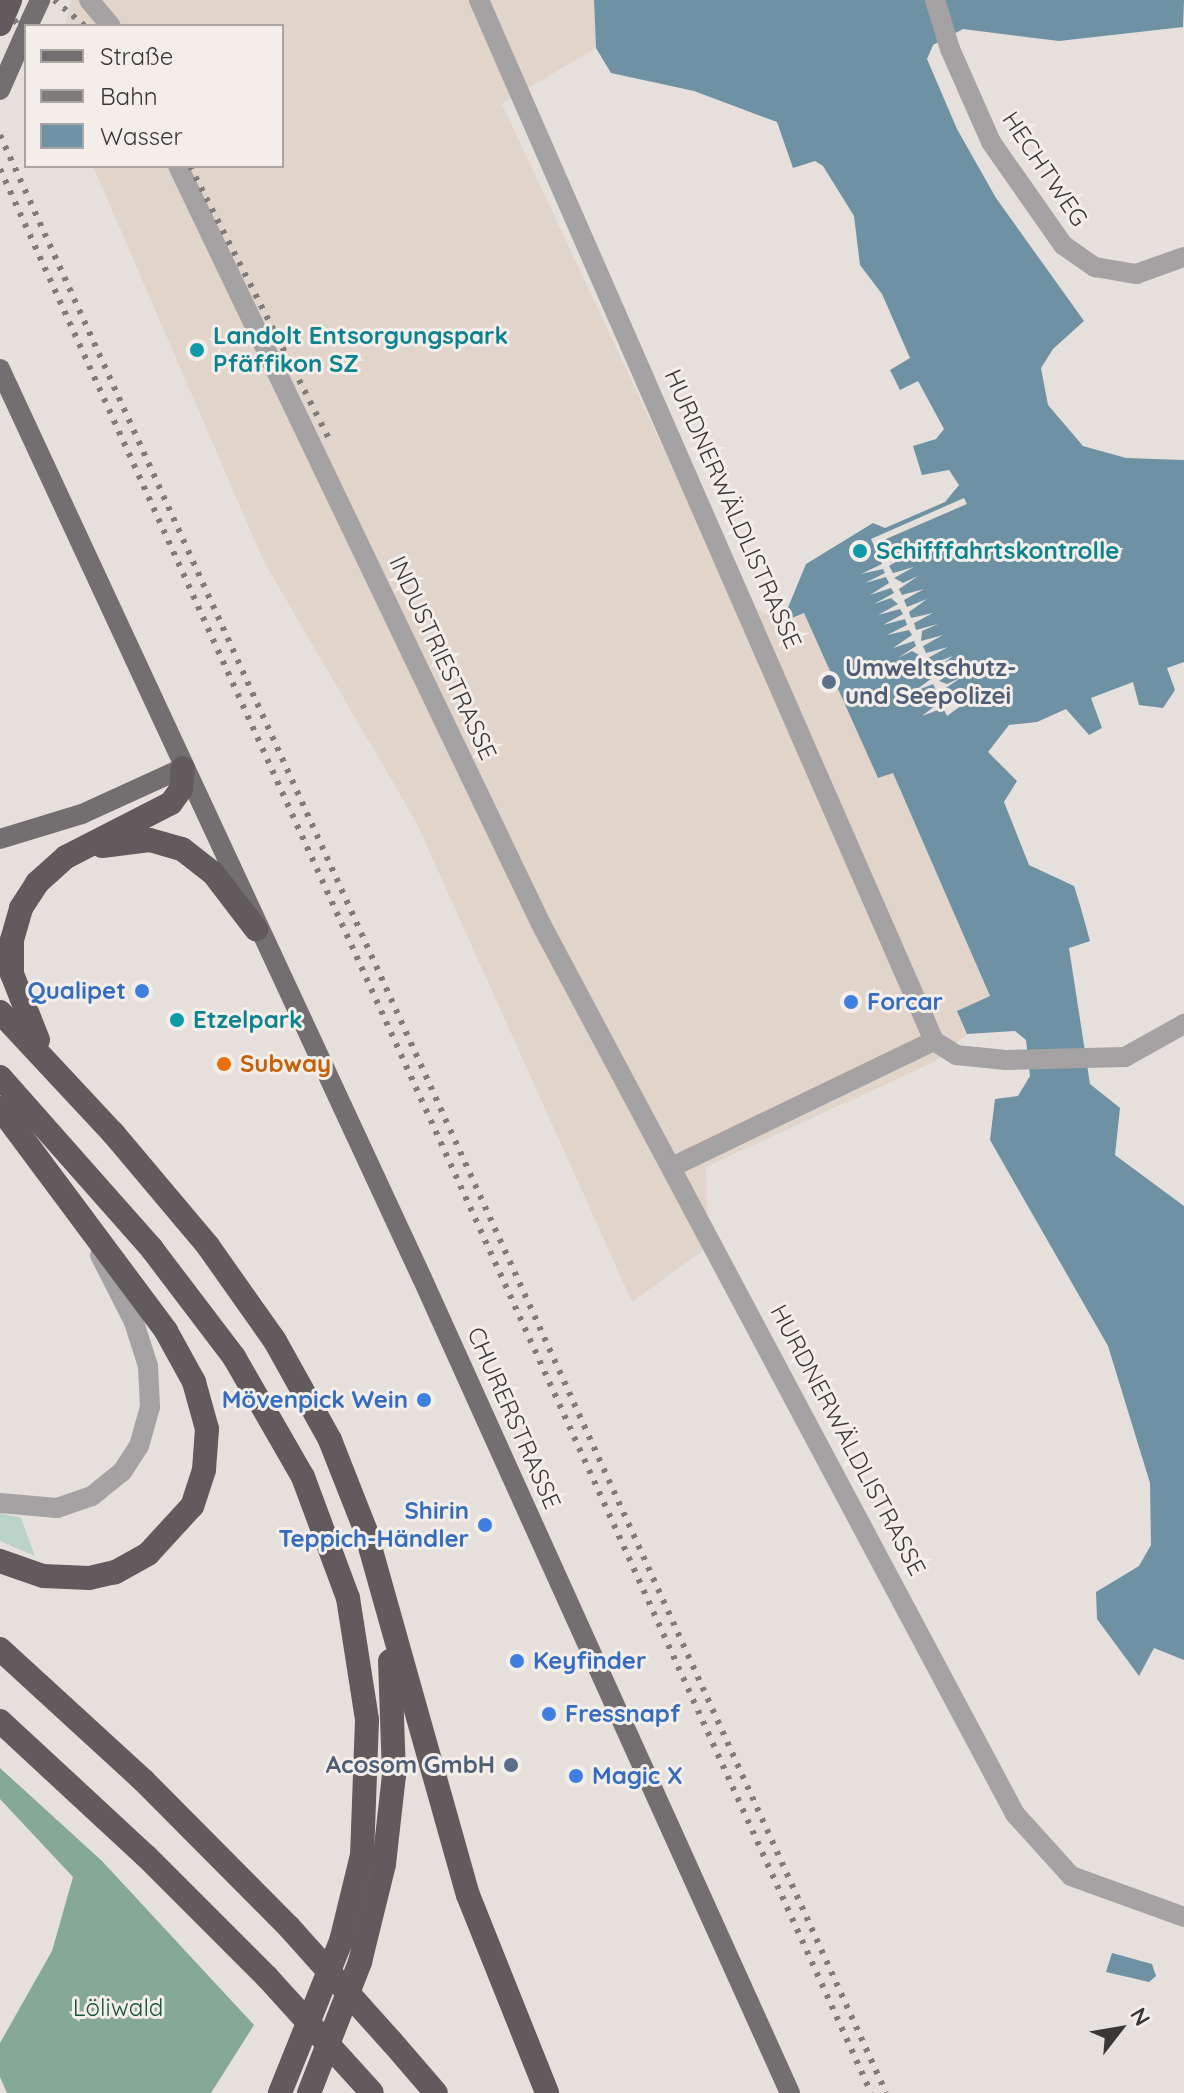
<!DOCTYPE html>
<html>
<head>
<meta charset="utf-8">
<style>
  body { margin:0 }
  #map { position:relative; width:1184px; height:2093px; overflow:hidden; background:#e6e0dc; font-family:Quicksand,sans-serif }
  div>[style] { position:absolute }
  .built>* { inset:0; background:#e1d5cb }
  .green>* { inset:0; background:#bbd3c6 }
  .forest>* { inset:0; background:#86a997 }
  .water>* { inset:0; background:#6e92a3 }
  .pier>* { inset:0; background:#e6e0dc }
  .street>* { height:20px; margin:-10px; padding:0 10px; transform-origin:10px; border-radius:10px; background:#a5a2a3 }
  .primary>* { height:20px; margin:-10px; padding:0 10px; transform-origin:10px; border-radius:10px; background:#736e6f }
  .highway>* { height:24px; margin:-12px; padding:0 12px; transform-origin:12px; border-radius:12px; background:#615b5d }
  .rail>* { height:6px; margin-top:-3px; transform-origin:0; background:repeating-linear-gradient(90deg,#7f7c7a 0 4px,transparent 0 12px) }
  .primary-bridge>* { height:20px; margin:-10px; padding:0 10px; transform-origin:10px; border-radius:10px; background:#736e6f }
  .highway-bridge>* { height:24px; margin:-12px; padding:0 12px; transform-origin:12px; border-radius:12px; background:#615b5d }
  .dots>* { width:22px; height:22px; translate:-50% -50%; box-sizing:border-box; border:4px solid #f3eee9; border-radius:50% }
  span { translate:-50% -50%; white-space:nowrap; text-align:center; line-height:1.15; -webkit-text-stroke:6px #f3eee9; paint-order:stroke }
  .street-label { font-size:24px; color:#3a3837 }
  .culture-label { font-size:24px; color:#0d838f; font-weight:700 }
  .left { translate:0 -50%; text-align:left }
  .service-label { font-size:24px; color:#4e5e75; font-weight:700 }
  .right { translate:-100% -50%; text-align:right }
  .shop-label { font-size:24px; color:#366cbe; font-weight:700 }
  .food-label { font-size:24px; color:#c56008; font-weight:700 }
  .park-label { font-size:24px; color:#17563c }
  .legend { position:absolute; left:24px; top:24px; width:260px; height:144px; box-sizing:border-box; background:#f3eee9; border:2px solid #a9a5a2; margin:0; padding:10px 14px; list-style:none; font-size:24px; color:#3a3837 }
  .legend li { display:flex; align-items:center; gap:16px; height:40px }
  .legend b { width:40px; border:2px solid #a9a5a2 }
  .north { position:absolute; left:1080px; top:1989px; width:80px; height:80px; -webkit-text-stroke:6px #f3eee9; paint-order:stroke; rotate:59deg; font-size:22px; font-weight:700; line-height:32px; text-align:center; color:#3a3837 }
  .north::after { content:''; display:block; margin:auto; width:28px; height:36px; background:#3a3837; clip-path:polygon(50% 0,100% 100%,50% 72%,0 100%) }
</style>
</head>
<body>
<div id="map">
  <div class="built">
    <div style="clip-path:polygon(71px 0,594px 0,596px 48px,502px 104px,733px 597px,782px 622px,804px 613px,878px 778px,893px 772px,990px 997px,958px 1011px,967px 1034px,936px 1061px,706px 1167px,708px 1247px,632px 1302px,416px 822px,264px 562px,93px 166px,282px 166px,282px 26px,65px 26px)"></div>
  </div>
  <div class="green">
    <div style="clip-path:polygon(0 1513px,21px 1518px,35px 1556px,0 1541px)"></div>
  </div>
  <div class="forest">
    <div style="clip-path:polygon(0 1768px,102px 1861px,254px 2025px,211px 2093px,7px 2093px,0 2077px,0 2043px,52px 1951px,73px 1877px,0 1799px)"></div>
  </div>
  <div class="water">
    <div style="clip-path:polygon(594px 0,1184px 0,1183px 27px,1059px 41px,963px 29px,933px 45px,927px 59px,957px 129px,996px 198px,1084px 321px,1053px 349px,1041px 368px,1048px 405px,1083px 446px,1126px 458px,1184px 460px,1184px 662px,1167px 668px,1175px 690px,1163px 708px,1139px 705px,1133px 682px,1091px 698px,1102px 728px,1089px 735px,1066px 709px,1037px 722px,1009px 725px,988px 752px,1017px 781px,1004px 802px,1029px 865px,1074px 886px,1080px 905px,1090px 941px,1069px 948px,1090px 1084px,1120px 1108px,1115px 1155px,1184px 1206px,1184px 1660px,1154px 1648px,1139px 1676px,1097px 1619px,1096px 1592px,1139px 1566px,1151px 1545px,1150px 1483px,1108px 1346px,990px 1140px,995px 1099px,1018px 1096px,1030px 1076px,1026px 1040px,1015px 1031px,967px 1034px,957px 1011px,990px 996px,893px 773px,878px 778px,804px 613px,782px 622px,806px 564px,873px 523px,885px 528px,945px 502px,959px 485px,949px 470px,922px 475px,913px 446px,936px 439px,944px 429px,918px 381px,900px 390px,890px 370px,910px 358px,882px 294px,860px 265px,854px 216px,823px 166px,815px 161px,793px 168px,777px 122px,694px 91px,611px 73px,596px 48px)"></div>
    <div style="clip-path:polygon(1112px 1953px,1152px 1964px,1156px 1976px,1149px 1982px,1106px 1972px)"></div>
  </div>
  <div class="pier">
    <div style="clip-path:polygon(964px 498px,967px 504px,879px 542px,887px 560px,909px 554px,889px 566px,893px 573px,914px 567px,894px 578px,903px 583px,918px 576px,899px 589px,902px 595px,924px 589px,904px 600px,907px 607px,927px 599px,909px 612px,911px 618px,933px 613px,914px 623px,916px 630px,938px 624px,922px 631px,921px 641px,943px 635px,923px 646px,926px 653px,948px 647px,928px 658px,931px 664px,953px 656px,934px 670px,942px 675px,958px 668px,939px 681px,947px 684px,962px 677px,943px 690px,945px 694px,967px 689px,947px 699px,949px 703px,970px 699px,947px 716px,943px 708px,922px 716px,941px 701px,938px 696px,916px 702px,936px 690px,933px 684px,913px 692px,931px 679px,923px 673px,907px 680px,926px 668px,923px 661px,902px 669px,921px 656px,912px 651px,898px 658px,916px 646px,914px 641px,893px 648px,912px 635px,909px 630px,887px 635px,907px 625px,905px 619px,883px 625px,903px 614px,900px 609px,878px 615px,898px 604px,891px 598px,874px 604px,894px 593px,891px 588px,870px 595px,889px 583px,886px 577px,865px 583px,885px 573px,883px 569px,861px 574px,882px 564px,871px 539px)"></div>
  </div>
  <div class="street">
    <div style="left:89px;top:0;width:34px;rotate:50deg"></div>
    <div style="left:479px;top:0;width:1136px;rotate:66.39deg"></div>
    <div style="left:934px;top:1041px;width:26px;rotate:32deg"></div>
    <div style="left:956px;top:1055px;width:50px;rotate:5.7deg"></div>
    <div style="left:1006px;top:1060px;width:119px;rotate:-1.4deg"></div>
    <div style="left:1125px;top:1057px;width:68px;rotate:-29.2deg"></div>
    <div style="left:935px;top:0;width:51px;rotate:73deg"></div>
    <div style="left:950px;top:49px;width:102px;rotate:66.2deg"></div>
    <div style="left:991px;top:142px;width:126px;rotate:55deg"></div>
    <div style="left:1063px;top:245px;width:39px;rotate:35deg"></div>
    <div style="left:1095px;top:267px;width:42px;rotate:9.7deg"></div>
    <div style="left:1136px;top:274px;width:51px;rotate:-19.5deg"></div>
    <div style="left:178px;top:166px;width:840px;rotate:64.41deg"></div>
    <div style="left:541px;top:924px;width:1008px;rotate:61.96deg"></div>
    <div style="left:1015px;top:1814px;width:84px;rotate:47.9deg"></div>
    <div style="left:1071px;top:1876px;width:120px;rotate:19.9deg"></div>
    <div style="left:674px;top:1166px;width:288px;rotate:-25.7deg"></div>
    <div style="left:0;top:1503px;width:57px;rotate:5deg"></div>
    <div style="left:57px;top:1508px;width:37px;rotate:-19deg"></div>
    <div style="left:92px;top:1496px;width:38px;rotate:-39deg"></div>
    <div style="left:122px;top:1472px;width:31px;rotate:-57deg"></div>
    <div style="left:139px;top:1446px;width:41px;rotate:-74.2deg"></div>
    <div style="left:150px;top:1407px;width:41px;rotate:-92.8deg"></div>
    <div style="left:148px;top:1366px;width:46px;rotate:-107.7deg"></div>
    <div style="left:134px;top:1322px;width:75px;rotate:-116.9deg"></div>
  </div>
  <div class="primary">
    <div style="left:28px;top:26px;width:29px;rotate:-65deg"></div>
    <div style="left:0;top:369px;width:1002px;rotate:65.1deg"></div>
    <div style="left:422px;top:1278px;width:894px;rotate:65.7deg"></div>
    <div style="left:0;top:839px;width:86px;rotate:-17deg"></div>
    <div style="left:82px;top:814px;width:111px;rotate:-24.5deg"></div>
  </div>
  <div class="highway">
    <div style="left:102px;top:846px;width:48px;rotate:-7.1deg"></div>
    <div style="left:150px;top:840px;width:33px;rotate:16deg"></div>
    <div style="left:182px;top:849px;width:39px;rotate:38deg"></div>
    <div style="left:213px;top:873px;width:71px;rotate:52.5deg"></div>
    <div style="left:0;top:1012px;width:166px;rotate:47deg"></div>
    <div style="left:113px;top:1133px;width:148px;rotate:49.9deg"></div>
    <div style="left:208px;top:1246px;width:116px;rotate:54.8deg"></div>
    <div style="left:275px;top:1341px;width:113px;rotate:60.9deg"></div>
    <div style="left:330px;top:1440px;width:96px;rotate:68.5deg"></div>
    <div style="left:365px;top:1529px;width:380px;rotate:74.3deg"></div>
    <div style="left:468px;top:1895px;width:213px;rotate:68.2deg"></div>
    <div style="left:38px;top:1040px;width:71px;rotate:-111.5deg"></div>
    <div style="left:12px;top:974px;width:34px;rotate:-90deg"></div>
    <div style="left:12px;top:940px;width:33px;rotate:-74deg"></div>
    <div style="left:21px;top:908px;width:30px;rotate:-57deg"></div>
    <div style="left:37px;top:883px;width:39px;rotate:-42deg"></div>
    <div style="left:66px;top:857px;width:118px;rotate:-27.2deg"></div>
    <div style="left:171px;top:803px;width:17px;rotate:-54deg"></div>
    <div style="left:181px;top:789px;width:21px;rotate:-85deg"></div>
    <div style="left:0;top:1077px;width:230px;rotate:48.5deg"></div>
    <div style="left:152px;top:1249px;width:136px;rotate:52.8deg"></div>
    <div style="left:234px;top:1357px;width:138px;rotate:60.1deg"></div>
    <div style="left:303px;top:1477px;width:129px;rotate:69.6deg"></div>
    <div style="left:348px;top:1598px;width:123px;rotate:81.1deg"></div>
    <div style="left:367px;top:1720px;width:135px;rotate:92.1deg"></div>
    <div style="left:362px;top:1855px;width:89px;rotate:103.7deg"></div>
    <div style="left:341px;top:1941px;width:164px;rotate:111.9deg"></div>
    <div style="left:0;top:1108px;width:278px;rotate:53.3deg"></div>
    <div style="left:166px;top:1331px;width:58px;rotate:61.2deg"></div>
    <div style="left:194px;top:1382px;width:49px;rotate:74.5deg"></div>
    <div style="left:207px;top:1429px;width:41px;rotate:94.2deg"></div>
    <div style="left:204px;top:1470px;width:38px;rotate:108deg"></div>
    <div style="left:192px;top:1506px;width:65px;rotate:132.5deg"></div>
    <div style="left:148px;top:1554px;width:38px;rotate:151deg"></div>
    <div style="left:115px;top:1572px;width:27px;rotate:167deg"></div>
    <div style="left:89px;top:1578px;width:46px;rotate:-177.5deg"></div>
    <div style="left:43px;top:1576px;width:46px;rotate:-160.8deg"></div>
    <div style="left:0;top:1649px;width:194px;rotate:42.5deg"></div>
    <div style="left:143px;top:1780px;width:207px;rotate:45.2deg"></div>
    <div style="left:0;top:1721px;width:199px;rotate:42.8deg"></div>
    <div style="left:146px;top:1856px;width:171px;rotate:45deg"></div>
    <div style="left:392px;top:2042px;width:67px;rotate:49.2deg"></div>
    <div style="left:309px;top:2093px;width:141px;rotate:-68.7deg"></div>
    <div style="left:360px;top:1962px;width:101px;rotate:-76.2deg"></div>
    <div style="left:384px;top:1864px;width:90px;rotate:-83.6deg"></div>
    <div style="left:394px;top:1775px;width:114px;rotate:-92deg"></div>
  </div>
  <div class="rail">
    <div style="left:1px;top:0;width:45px;rotate:56deg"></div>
    <div style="left:54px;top:0;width:40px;rotate:40deg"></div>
    <div style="left:0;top:135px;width:2149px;rotate:65.65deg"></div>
    <div style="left:190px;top:166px;width:304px;rotate:63deg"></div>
    <div style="left:0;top:169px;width:2112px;rotate:65.64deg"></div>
  </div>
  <div class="primary-bridge">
    <div style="left:0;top:90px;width:64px;rotate:-66.2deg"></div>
  </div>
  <div class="highway-bridge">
    <div style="left:0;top:24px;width:26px;rotate:-67deg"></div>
    <div style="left:289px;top:1927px;width:154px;rotate:48.2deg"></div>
    <div style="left:267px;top:1977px;width:156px;rotate:47.8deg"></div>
  </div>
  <div class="dots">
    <div style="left:197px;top:350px;background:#0f9aa8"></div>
    <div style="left:860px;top:551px;background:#0f9aa8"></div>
    <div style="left:829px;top:682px;background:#5c6f8a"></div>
    <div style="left:142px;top:991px;background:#3f7fe0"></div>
    <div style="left:851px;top:1002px;background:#3f7fe0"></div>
    <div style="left:177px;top:1020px;background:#0f9aa8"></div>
    <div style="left:224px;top:1064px;background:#e8710a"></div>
    <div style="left:424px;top:1400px;background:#3f7fe0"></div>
    <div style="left:485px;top:1525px;background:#3f7fe0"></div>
    <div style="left:517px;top:1661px;background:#3f7fe0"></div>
    <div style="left:549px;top:1714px;background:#3f7fe0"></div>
    <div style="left:511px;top:1765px;background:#5c6f8a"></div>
    <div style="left:576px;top:1776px;background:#3f7fe0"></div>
  </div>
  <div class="street-label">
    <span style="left:1045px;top:169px;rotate:56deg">HECHTWEG</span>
    <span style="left:733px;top:509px;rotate:66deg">HURDNERWÄLDLISTRASSE</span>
    <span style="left:443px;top:658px;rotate:65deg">INDUSTRIESTRASSE</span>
    <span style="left:514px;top:1418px;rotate:66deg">CHURERSTRASSE</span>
    <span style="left:848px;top:1440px;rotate:62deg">HURDNERWÄLDLISTRASSE</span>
  </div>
  <div class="culture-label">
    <span class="left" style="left:213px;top:350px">Landolt Entsorgungspark<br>Pfäffikon SZ</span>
    <span class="left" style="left:876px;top:551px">Schifffahrtskontrolle</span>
    <span class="left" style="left:193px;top:1020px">Etzelpark</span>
  </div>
  <div class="service-label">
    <span class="left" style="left:845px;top:682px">Umweltschutz-<br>und Seepolizei</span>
    <span class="right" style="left:495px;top:1765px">Acosom GmbH</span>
  </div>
  <div class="shop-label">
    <span class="right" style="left:126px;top:991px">Qualipet</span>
    <span class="left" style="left:867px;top:1002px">Forcar</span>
    <span class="right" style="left:408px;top:1400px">Mövenpick Wein</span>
    <span class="right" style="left:469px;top:1525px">Shirin<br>Teppich-Händler</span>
    <span class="left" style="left:533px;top:1661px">Keyfinder</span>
    <span class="left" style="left:565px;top:1714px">Fressnapf</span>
    <span class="left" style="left:592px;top:1776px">Magic X</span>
  </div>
  <div class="food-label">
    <span class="left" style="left:240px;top:1064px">Subway</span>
  </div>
  <div class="park-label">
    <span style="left:118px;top:2008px">Löliwald</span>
  </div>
  <ul class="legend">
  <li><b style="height:10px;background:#736e6f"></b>Straße</li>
  <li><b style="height:10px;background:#7f7c7a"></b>Bahn</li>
  <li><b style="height:22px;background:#6e92a3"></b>Wasser</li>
  </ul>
  <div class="north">N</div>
</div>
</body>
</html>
